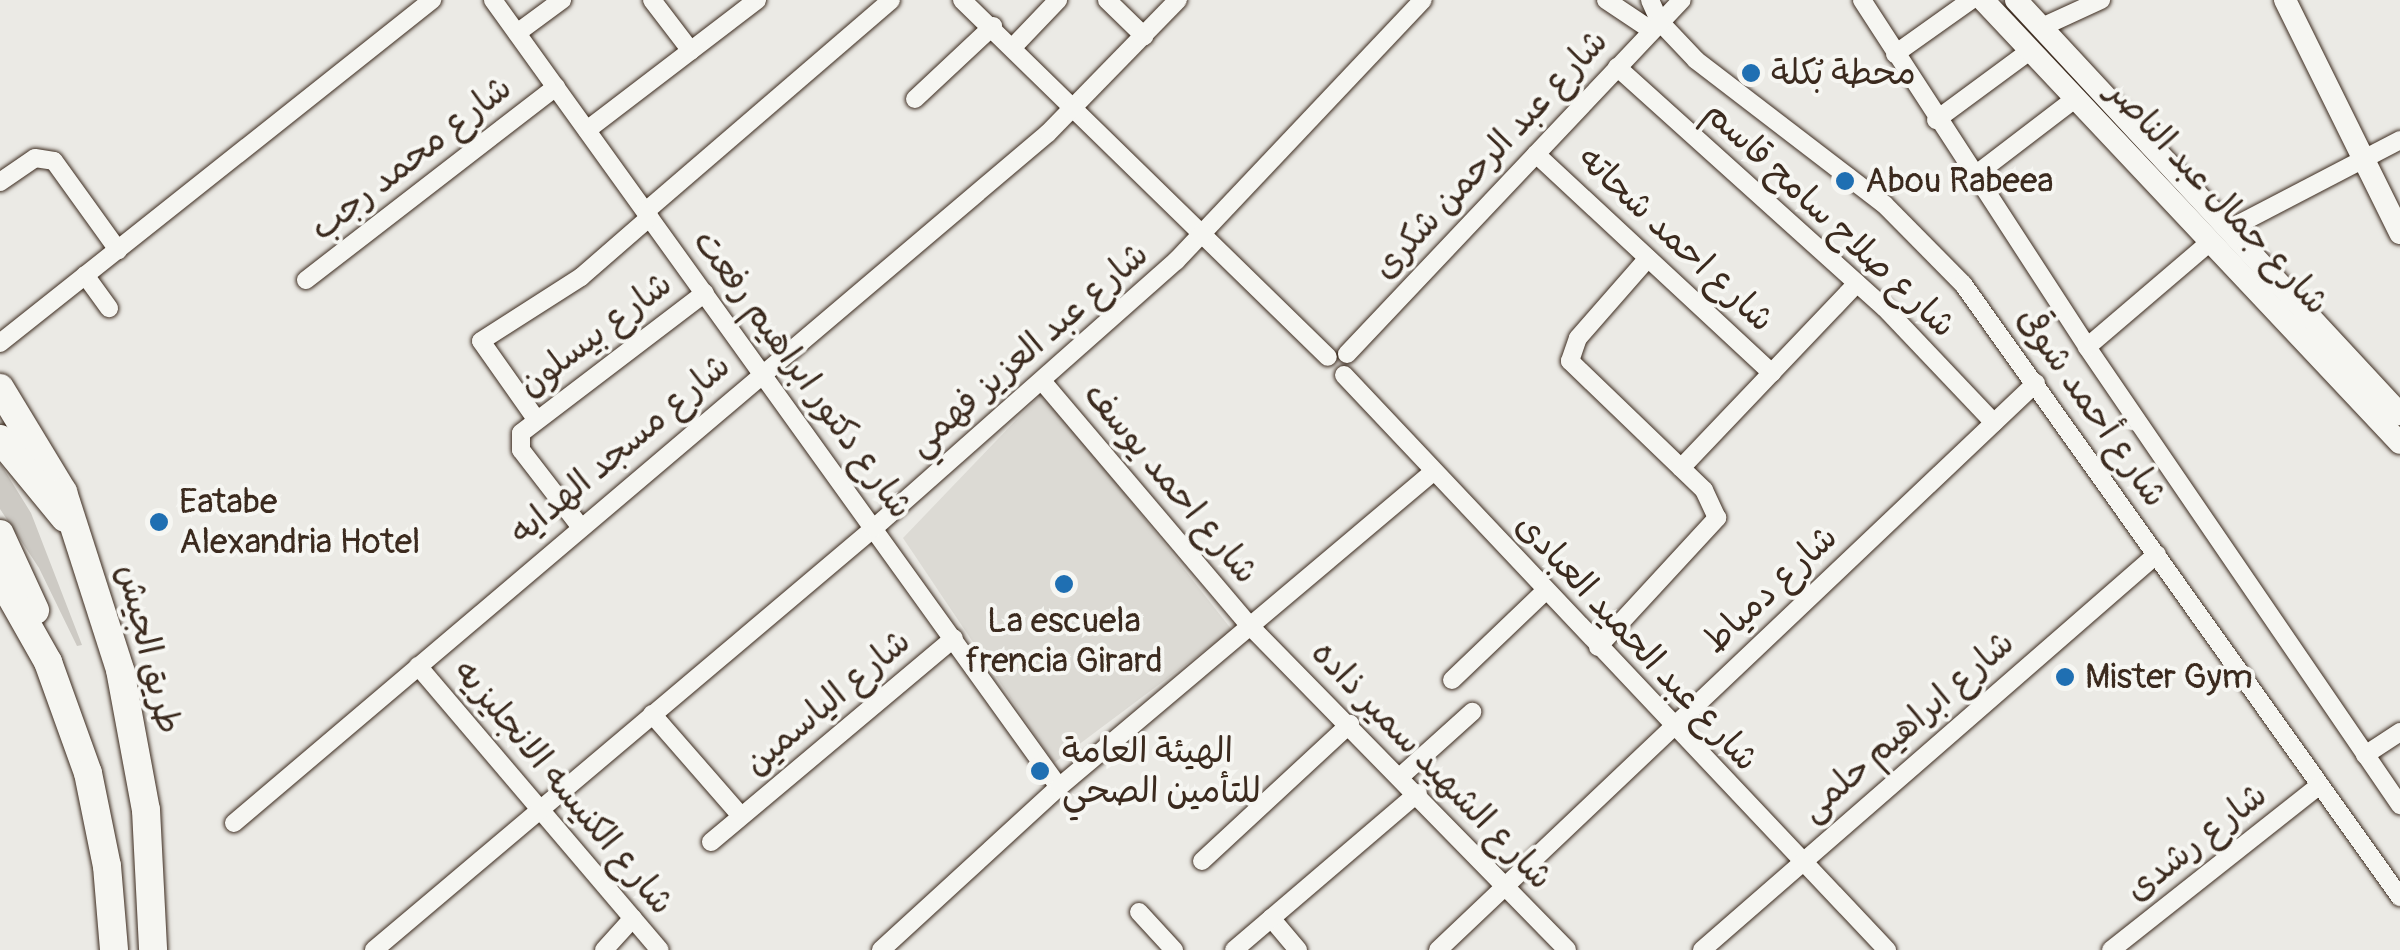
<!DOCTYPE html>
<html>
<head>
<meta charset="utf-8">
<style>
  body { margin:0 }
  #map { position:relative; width:2400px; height:950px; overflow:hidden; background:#ebeae5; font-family:Pangolin,"Playpen Sans Arabic",sans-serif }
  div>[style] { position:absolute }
  .built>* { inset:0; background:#dcdad4 }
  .green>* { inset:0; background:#cdcac4 }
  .roads { filter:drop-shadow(0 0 2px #3b2a1e) drop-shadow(0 0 2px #3b2a1e) }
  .minor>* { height:18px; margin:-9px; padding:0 9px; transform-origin:9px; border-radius:9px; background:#f6f6f2 }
  .major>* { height:22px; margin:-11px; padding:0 11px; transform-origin:11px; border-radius:11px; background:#f6f6f2 }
  .highway>* { height:28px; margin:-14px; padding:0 14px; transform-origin:14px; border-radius:14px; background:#f6f6f2 }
  .dots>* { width:28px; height:28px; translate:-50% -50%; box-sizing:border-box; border:5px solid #f6f6f2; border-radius:50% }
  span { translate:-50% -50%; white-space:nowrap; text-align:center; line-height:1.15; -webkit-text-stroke:8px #f6f6f2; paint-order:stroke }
  .poi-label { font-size:35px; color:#3b2a1e }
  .left { translate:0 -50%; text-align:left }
  .street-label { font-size:35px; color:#3b2a1e }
</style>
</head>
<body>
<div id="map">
  <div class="built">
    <div style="clip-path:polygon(1044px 391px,1232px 630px,1054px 763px,903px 538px)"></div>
  </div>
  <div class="green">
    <div style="clip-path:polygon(0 463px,31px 513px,82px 645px,77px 646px,39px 568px,0 509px)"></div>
  </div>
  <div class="roads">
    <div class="minor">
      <div style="left:493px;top:0;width:969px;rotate:54.28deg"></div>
      <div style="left:652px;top:0;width:64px;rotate:52.6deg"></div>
      <div style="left:962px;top:0;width:511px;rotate:44.29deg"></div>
      <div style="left:1107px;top:0;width:52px;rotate:44.2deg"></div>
      <div style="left:1606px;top:0;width:54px;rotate:33.7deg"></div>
      <div style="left:1650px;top:0;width:24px;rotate:66deg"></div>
      <div style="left:1660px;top:22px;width:52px;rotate:46.5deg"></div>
      <div style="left:1696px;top:60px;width:237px;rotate:37.5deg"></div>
      <div style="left:1884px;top:204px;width:112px;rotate:45.4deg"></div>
      <div style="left:1963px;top:284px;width:753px;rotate:54.52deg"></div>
      <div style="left:1862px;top:0;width:414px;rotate:57deg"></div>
      <div style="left:2087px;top:347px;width:555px;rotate:55.65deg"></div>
      <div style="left:2042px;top:27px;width:65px;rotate:-24.6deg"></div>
      <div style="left:517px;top:33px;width:56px;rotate:-36.3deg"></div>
      <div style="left:1014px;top:46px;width:64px;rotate:-46.3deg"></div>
      <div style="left:1895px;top:54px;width:93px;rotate:-35.4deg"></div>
      <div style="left:1617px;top:67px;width:360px;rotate:42deg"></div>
      <div style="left:1885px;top:308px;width:158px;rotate:46.5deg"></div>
      <div style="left:915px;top:99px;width:107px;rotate:-43.1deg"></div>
      <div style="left:1936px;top:120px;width:118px;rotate:-36.4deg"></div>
      <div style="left:587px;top:130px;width:214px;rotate:-37.4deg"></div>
      <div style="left:1536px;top:154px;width:322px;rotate:42.9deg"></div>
      <div style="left:1974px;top:176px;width:128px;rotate:-37.4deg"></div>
      <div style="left:0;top:182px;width:42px;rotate:-34.4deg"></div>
      <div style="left:35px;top:158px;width:19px;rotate:9deg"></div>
      <div style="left:54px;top:161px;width:110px;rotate:54.3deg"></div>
      <div style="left:646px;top:211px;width:323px;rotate:-40.7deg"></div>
      <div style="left:2231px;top:228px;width:191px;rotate:-27.5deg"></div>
      <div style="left:85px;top:275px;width:41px;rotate:54deg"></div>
      <div style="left:306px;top:280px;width:316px;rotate:-37.7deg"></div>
      <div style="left:0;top:343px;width:552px;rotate:-38.45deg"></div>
      <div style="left:2087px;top:347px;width:163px;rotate:-40.5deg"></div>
      <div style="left:1347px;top:354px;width:487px;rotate:-46.6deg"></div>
      <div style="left:1344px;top:375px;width:791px;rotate:46.64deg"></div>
      <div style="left:1042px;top:381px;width:321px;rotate:49.7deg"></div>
      <div style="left:1250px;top:626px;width:453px;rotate:45.6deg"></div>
      <div style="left:536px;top:419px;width:95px;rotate:-125.2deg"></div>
      <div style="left:481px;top:341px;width:119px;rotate:-32.6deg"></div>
      <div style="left:581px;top:277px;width:91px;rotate:-41deg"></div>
      <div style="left:1681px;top:468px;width:255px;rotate:-46.4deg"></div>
      <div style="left:579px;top:525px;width:95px;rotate:-127.7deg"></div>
      <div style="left:521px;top:450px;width:17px;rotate:-90deg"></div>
      <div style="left:521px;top:433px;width:231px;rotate:-37.3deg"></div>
      <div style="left:1598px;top:647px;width:176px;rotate:-47.3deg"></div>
      <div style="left:1717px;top:518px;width:31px;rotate:-115deg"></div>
      <div style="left:1704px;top:490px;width:186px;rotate:-136.1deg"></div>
      <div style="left:1570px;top:361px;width:24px;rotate:-71deg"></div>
      <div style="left:1578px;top:338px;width:106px;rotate:-48.8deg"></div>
      <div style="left:418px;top:666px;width:373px;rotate:49.6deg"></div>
      <div style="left:1452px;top:680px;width:129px;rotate:-43.7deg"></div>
      <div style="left:652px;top:714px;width:135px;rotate:48.9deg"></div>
      <div style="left:2365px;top:755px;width:42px;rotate:-33.3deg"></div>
      <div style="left:1401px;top:776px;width:96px;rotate:-42deg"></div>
      <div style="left:234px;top:823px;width:1067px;rotate:-40.29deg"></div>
      <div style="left:1048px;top:133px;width:186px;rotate:-45.7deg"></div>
      <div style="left:711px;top:842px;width:317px;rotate:-40deg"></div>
      <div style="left:1202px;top:861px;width:202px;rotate:-42.8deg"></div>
      <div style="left:1139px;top:912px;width:52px;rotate:47.4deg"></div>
      <div style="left:1271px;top:918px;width:42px;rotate:49.8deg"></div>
      <div style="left:374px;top:950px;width:654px;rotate:-40.16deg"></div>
      <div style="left:874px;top:528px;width:403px;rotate:-41.5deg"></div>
      <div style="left:1176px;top:261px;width:359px;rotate:-46.6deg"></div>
      <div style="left:604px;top:950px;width:43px;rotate:-47.8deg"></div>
      <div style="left:881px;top:950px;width:241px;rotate:-42.5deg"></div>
      <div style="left:1059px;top:787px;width:489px;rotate:-40.1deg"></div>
      <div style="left:1234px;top:950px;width:242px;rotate:-40.5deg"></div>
      <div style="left:1438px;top:950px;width:824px;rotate:-43.48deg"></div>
      <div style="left:1702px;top:950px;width:603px;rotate:-41.03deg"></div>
      <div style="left:2111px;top:950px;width:266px;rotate:-38.3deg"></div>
    </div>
    <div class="major">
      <div style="left:1983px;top:0;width:608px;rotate:46.73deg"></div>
      <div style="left:2016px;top:0;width:565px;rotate:47.15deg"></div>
      <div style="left:2285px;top:0;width:260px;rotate:63.7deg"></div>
    </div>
    <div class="highway">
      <div style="left:0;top:388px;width:122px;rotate:58.8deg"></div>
      <div style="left:63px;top:492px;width:187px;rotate:72.2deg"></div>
      <div style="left:120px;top:670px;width:142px;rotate:79.5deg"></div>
      <div style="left:146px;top:810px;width:140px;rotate:87.1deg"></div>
      <div style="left:0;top:439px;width:102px;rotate:50.6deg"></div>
      <div style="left:0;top:534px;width:84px;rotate:65.3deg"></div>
      <div style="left:0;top:577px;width:98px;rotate:60.5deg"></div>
      <div style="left:48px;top:662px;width:118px;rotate:70.2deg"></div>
      <div style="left:88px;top:773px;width:95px;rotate:78.5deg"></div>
      <div style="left:107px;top:866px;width:84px;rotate:85.2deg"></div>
    </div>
  </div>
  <div class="dots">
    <div style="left:1751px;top:73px;background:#1f6fb2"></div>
    <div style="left:1845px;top:181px;background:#1f6fb2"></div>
    <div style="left:159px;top:522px;background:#1f6fb2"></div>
    <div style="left:1064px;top:584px;background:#1f6fb2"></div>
    <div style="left:2065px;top:677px;background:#1f6fb2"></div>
    <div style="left:1040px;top:771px;background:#1f6fb2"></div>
  </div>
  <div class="poi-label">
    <span class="left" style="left:1771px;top:73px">محطة بُكلة</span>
    <span class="left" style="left:1865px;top:181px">Abou Rabeea</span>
    <span class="left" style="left:179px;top:522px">Eatabe<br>Alexandria Hotel</span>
    <span style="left:1064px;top:641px">La escuela<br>frencia Girard</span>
    <span class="left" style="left:2085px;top:677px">Mister Gym</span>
    <span class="left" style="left:1062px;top:771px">الهيئة العامة<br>للتأمين الصحي</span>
  </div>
  <div class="street-label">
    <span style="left:1490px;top:154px;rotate:-47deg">شارع عبد الرحمن شكرى</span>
    <span style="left:411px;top:158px;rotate:-38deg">شارع محمد رجب</span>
    <span style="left:2218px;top:197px;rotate:47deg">شارع جمال عبد الناصر</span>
    <span style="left:1830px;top:219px;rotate:43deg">شارع صلاح سامح قاسم</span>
    <span style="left:1676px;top:239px;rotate:43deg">شارع احمد شحاته</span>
    <span style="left:595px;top:334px;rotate:-37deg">شارع بيسلون</span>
    <span style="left:1028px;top:349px;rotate:-41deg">شارع عبد العزيز فهمي</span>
    <span style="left:803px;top:374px;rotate:54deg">شارع دكتور ابراهيم رفعت</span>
    <span style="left:2092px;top:407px;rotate:55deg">شارع أحمد شوقى</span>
    <span style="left:620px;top:449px;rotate:-40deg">شارع مسجد الهدايه</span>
    <span style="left:1171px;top:483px;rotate:50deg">شارع احمد يوسف</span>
    <span style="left:1770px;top:589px;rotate:-43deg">شارع دمياط</span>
    <span style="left:1637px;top:642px;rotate:47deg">شارع عبد الحميد العبادى</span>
    <span style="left:149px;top:649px;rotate:76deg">طريق الجيش</span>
    <span style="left:827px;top:702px;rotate:-40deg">شارع الياسمين</span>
    <span style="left:1907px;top:726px;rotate:-41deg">شارع ابراهيم حلمى</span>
    <span style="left:1432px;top:765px;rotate:46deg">شارع الشهيد سمير ذاده</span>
    <span style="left:564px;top:787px;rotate:50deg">شارع الكنيسه الانجليزيه</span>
    <span style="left:2196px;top:842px;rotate:-38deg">شارع رشدى</span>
  </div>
</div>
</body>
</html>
